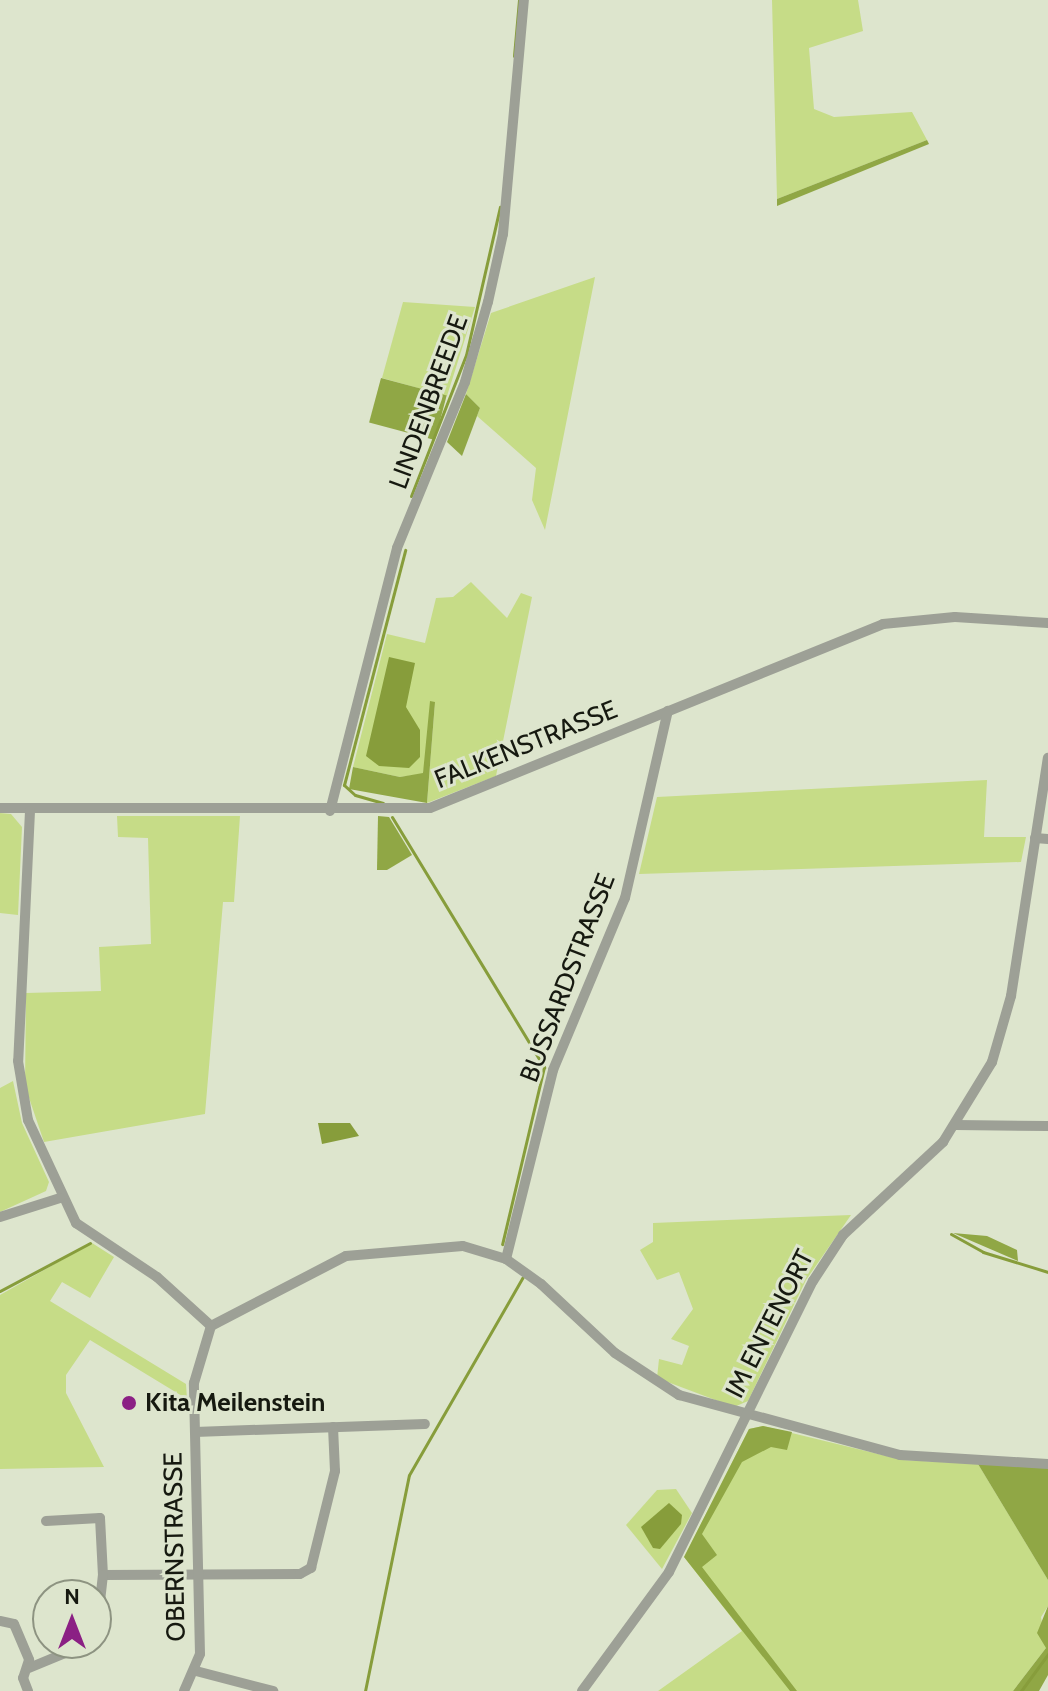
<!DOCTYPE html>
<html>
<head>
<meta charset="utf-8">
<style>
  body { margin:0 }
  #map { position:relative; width:1048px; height:1691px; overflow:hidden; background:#dde5cd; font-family:Cabin,sans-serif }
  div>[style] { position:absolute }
  .green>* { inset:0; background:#c6dc87 }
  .forest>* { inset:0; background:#90a745; transform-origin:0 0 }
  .water>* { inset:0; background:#879d3b }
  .stream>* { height:3px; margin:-1.5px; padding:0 1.5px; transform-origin:1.5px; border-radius:1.5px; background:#879d3b }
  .street>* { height:10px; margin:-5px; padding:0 5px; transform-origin:5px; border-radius:5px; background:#9da096 }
  .dots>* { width:22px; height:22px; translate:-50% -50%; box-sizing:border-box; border:4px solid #dde5cd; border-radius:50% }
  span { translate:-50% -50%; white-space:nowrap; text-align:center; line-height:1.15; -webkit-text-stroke:6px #dde5cd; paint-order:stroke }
  .street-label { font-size:26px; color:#161910 }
  .poi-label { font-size:26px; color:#161910; font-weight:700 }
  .left { translate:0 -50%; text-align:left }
  .north { position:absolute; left:32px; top:1579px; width:80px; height:80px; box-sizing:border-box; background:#dde5cd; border:2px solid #8d9381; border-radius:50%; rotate:0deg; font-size:22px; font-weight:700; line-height:32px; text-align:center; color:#161910 }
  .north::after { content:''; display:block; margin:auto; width:28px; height:36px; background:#8b2084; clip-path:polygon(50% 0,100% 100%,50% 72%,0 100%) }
</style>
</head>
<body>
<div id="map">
  <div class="green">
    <div style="clip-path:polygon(772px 0,858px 0,863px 31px,809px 48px,814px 109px,834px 117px,912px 112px,927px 140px,777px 199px)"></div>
    <div style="clip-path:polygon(595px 277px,545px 530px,532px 500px,536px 468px,477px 416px,480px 408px,466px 394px,491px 313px)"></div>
    <div style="clip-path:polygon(403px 302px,475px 307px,447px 396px,382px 378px)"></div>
    <div style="clip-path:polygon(471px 582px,507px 618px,521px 593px,532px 597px,496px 776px,427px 803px,435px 702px,423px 774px,400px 777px,353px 767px,387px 634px,425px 643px,436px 598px,453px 597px)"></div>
    <div style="clip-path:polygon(987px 780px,984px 837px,1026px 837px,1021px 862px,639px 874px,657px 797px)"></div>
    <div style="clip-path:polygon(0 813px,11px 814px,22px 827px,18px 915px,0 913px)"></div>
    <div style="clip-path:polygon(117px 816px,240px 816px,234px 902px,223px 902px,205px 1114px,44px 1142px,25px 1086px,26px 993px,101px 991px,99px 947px,151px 944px,148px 838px,118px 837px)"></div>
    <div style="clip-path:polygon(13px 1081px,22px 1123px,49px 1182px,46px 1191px,0 1212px,0 1088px)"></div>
    <div style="clip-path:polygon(851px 1215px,806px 1280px,748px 1401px,734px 1407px,657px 1378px,659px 1359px,682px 1365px,689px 1346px,671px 1339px,693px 1309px,679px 1272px,657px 1280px,640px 1250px,653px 1242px,653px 1223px)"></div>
    <div style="clip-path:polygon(92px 1243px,114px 1257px,90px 1298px,62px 1282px,50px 1301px,186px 1384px,187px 1399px,90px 1340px,66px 1375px,66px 1393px,104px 1467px,0 1469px,0 1295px)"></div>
    <div style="clip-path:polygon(763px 1426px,903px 1460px,978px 1464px,1048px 1580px,1048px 1606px,1041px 1617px,1046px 1648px,1013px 1691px,658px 1691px,742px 1631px,684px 1557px,749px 1429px)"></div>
    <div style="clip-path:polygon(676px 1489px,692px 1513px,662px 1569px,626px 1525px,657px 1490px)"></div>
  </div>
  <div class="forest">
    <div style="clip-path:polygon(927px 140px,929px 144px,777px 206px,777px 199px)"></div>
    <div style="left:381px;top:378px;width:68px;height:46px;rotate:15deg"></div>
    <div style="clip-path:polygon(466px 394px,480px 408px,462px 456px,447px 442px)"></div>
    <div style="clip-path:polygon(430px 701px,435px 702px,427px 803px,349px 789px,353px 767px,400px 777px,423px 773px)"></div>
    <div style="clip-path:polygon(378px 816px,389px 817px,412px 855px,387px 870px,377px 870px)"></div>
    <div style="clip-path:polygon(953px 1233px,987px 1236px,1017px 1250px,1018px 1261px)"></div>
    <div style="clip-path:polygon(763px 1426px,792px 1432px,787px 1450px,771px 1447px,742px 1462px,702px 1534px,717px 1555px,702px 1567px,797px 1691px,790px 1691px,684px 1557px,749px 1429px)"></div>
    <div style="clip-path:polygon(978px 1464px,1048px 1468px,1048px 1580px)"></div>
    <div style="clip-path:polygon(1048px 1606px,1048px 1675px,1039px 1691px,1013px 1691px,1046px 1648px,1037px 1633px)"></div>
  </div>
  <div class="water">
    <div style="clip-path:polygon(389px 657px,415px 663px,406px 707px,420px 730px,420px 757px,409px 768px,379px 766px,366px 756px)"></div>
    <div style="clip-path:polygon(318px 1123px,350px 1123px,359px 1136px,322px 1144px)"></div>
    <div style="clip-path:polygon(669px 1503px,682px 1515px,681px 1524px,660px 1549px,653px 1548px,641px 1527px)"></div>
  </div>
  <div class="stream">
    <div style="left:514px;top:56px;width:56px;rotate:-84.9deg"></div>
    <div style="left:411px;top:496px;width:151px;rotate:-68.7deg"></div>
    <div style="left:466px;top:355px;width:152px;rotate:-77.1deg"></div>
    <div style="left:383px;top:803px;width:29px;rotate:-164deg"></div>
    <div style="left:355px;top:795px;width:15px;rotate:-138deg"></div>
    <div style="left:344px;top:785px;width:243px;rotate:-75.4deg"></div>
    <div style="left:392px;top:817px;width:293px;rotate:58.7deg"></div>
    <div style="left:544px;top:1067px;width:182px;rotate:103.3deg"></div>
    <div style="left:951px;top:1234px;width:37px;rotate:29deg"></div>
    <div style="left:983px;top:1252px;width:68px;rotate:17.1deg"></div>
    <div style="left:0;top:1291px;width:102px;rotate:-28.1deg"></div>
    <div style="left:365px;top:1691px;width:220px;rotate:-78.5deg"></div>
    <div style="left:409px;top:1475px;width:228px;rotate:-60.1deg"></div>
    <div style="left:1021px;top:1691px;width:46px;rotate:-53.9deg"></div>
  </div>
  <div class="street">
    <div style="left:0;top:808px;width:430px"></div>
    <div style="left:430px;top:808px;width:489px;rotate:-22.1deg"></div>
    <div style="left:883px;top:624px;width:72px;rotate:-5.6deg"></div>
    <div style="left:955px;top:617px;width:93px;rotate:3.7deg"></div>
    <div style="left:30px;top:811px;width:250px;rotate:92.7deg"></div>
    <div style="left:18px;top:1061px;width:60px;rotate:80.4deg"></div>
    <div style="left:28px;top:1120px;width:114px;rotate:65deg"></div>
    <div style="left:76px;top:1223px;width:97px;rotate:33.7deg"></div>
    <div style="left:157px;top:1277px;width:73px;rotate:42.2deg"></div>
    <div style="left:330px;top:811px;width:271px;rotate:-75.7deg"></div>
    <div style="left:397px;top:548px;width:179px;rotate:-67.7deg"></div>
    <div style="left:465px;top:382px;width:83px;rotate:-74deg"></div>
    <div style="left:488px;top:302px;width:70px;rotate:-77.6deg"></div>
    <div style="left:503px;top:234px;width:235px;rotate:-84.9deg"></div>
    <div style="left:1035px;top:838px;width:13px;rotate:4deg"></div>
    <div style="left:956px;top:1125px;width:92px;rotate:0.6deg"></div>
    <div style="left:0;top:1217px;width:63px;rotate:-17.6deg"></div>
    <div style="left:506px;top:1259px;width:195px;rotate:-76deg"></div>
    <div style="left:553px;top:1070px;width:186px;rotate:-67.3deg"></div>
    <div style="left:625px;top:898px;width:192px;rotate:-77.1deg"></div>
    <div style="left:211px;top:1326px;width:152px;rotate:-27.4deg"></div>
    <div style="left:346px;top:1256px;width:117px;rotate:-4.9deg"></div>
    <div style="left:463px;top:1246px;width:45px;rotate:16.8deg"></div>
    <div style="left:506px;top:1259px;width:43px;rotate:35.5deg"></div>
    <div style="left:541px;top:1284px;width:101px;rotate:43deg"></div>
    <div style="left:615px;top:1353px;width:77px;rotate:33.3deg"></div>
    <div style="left:679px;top:1395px;width:229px;rotate:15.2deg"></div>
    <div style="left:900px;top:1455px;width:148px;rotate:3.5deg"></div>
    <div style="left:195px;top:1432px;width:230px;rotate:-2deg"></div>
    <div style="left:46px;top:1521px;width:54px;rotate:-3.2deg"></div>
    <div style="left:100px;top:1518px;width:57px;rotate:87deg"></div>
    <div style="left:103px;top:1575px;width:197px;rotate:-0.3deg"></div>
    <div style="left:300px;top:1574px;width:13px;rotate:-29deg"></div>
    <div style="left:311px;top:1568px;width:100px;rotate:-76.1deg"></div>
    <div style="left:335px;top:1471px;width:44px;rotate:-92.6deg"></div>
    <div style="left:0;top:1621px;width:14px;rotate:12deg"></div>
    <div style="left:14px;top:1624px;width:39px;rotate:67deg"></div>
    <div style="left:29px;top:1660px;width:19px;rotate:108deg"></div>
    <div style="left:23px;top:1678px;width:14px;rotate:69deg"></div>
    <div style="left:96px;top:1637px;width:62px;rotate:-83.6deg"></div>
    <div style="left:29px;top:1668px;width:65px;rotate:-22.6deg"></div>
    <div style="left:196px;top:1671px;width:80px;rotate:14.6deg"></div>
    <div style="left:184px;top:1691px;width:40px;rotate:-66.6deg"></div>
    <div style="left:200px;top:1654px;width:271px;rotate:-91.3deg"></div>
    <div style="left:194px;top:1383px;width:59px;rotate:-73.4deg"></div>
    <div style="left:582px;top:1691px;width:147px;rotate:-53.8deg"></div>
    <div style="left:669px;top:1572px;width:325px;rotate:-63.7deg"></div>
    <div style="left:813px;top:1281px;width:55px;rotate:-56.9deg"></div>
    <div style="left:843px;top:1235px;width:137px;rotate:-42.9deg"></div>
    <div style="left:943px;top:1142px;width:94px;rotate:-58.5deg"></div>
    <div style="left:992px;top:1062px;width:69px;rotate:-73.9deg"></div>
    <div style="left:1011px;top:996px;width:241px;rotate:-81.2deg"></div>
  </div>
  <div class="dots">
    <div style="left:129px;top:1403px;background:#8b2084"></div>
  </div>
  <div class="street-label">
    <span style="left:429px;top:402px;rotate:-70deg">LINDENBREEDE</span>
    <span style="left:526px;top:745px;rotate:-22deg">FALKENSTRASSE</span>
    <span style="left:568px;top:978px;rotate:-69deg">BUSSARDSTRASSE</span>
    <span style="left:770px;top:1324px;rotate:-63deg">IM ENTENORT</span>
    <span style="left:175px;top:1547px;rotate:-91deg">OBERNSTRASSE</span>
  </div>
  <div class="poi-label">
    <span class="left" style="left:145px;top:1403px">Kita Meilenstein</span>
  </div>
  <div class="north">N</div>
</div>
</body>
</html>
